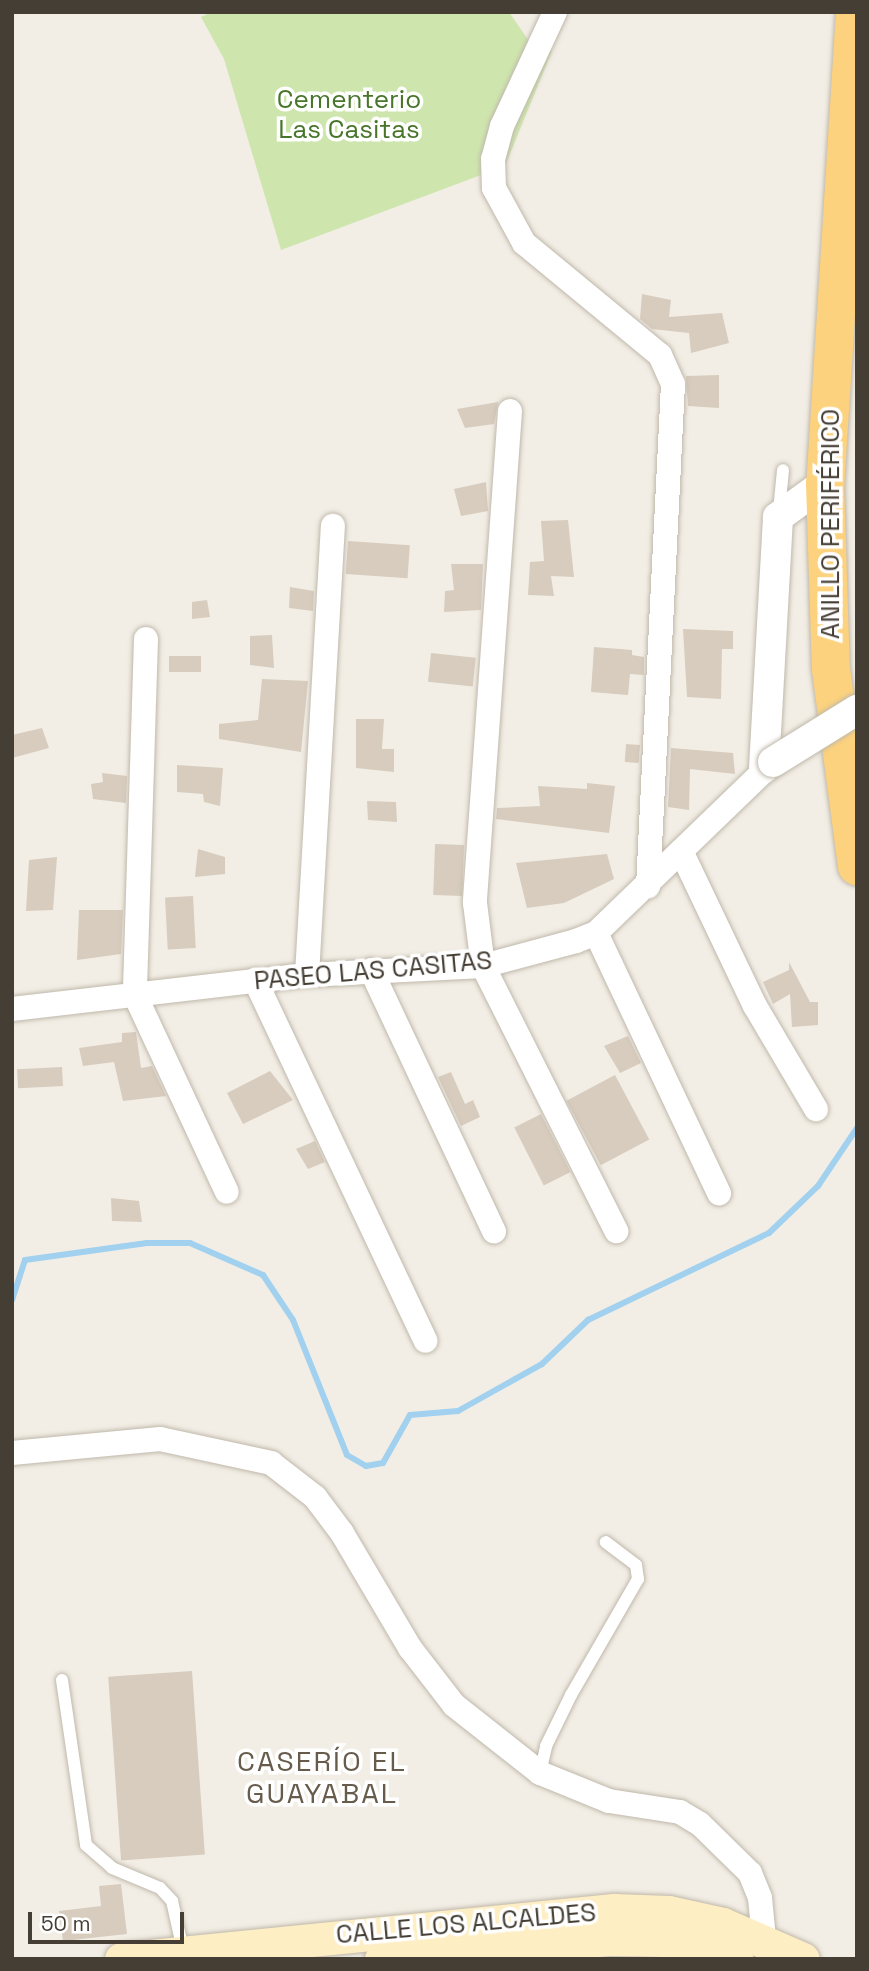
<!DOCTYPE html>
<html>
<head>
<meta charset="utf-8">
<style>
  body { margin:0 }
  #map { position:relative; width:869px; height:1971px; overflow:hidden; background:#f2eee5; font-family:"Space Grotesk",sans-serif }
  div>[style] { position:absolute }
  .green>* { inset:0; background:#cee6ae }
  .stream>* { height:6px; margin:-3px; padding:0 3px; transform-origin:3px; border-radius:3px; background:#a1d1ef }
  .building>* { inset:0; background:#d7ccbe; transform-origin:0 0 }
  .roads { filter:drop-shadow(0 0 2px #c0b8ab) drop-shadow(0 0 2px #c0b8ab) }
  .service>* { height:12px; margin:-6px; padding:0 6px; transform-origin:6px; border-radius:6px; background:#fff }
  .minor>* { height:24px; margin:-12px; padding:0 12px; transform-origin:12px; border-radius:12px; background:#fff }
  .tertiary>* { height:30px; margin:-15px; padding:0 15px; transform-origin:15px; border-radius:15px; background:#fff }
  .secondary>* { height:33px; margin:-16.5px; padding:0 16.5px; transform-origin:16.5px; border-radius:16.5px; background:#feeec4 }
  .trunk>* { height:38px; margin:-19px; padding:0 19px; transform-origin:19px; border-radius:19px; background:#fcd27e }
  .bridges { filter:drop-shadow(0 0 2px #c0b8ab) drop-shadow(0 0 2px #c0b8ab) }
  .tertiary-bridge>* { height:30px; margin:-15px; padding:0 15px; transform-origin:15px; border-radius:15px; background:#fff }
  span { translate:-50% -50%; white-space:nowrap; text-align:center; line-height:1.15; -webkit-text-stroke:7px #fff; paint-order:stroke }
  .park-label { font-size:26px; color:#477529 }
  .street-label { font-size:26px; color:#453e35 }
  .neighbourhood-label { font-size:28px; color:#675c4c; letter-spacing:2px }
  .frame { position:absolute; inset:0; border:14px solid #453e35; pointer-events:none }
  .scale { position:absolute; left:28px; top:1912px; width:156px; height:32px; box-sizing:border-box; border:4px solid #453e35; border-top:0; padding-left:9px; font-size:21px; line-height:24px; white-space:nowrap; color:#453e35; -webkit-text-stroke:5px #fff; paint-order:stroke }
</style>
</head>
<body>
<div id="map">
  <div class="green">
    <div style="clip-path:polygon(211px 12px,509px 12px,529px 41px,552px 51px,505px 166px,281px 250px,224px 59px,201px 17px)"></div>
  </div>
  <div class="stream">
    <div style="left:12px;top:1300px;width:42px;rotate:-72deg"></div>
    <div style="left:25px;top:1260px;width:123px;rotate:-7.9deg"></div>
    <div style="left:147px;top:1243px;width:43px"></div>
    <div style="left:190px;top:1243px;width:80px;rotate:23.7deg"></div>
    <div style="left:263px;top:1275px;width:54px;rotate:56.3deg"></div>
    <div style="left:293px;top:1320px;width:145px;rotate:68.2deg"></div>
    <div style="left:347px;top:1455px;width:22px;rotate:30deg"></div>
    <div style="left:366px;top:1466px;width:17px;rotate:-10deg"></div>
    <div style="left:383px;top:1463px;width:55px;rotate:-60.6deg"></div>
    <div style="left:410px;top:1415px;width:48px;rotate:-4.8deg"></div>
    <div style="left:458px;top:1411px;width:96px;rotate:-29.2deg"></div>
    <div style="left:542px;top:1364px;width:64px;rotate:-43.7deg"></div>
    <div style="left:588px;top:1320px;width:201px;rotate:-25.7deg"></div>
    <div style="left:769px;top:1233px;width:68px;rotate:-43.8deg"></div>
    <div style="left:818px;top:1186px;width:70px;rotate:-56.1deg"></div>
  </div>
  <div class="building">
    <div style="clip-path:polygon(642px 294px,671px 300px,669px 317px,722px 313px,729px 343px,691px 353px,689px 333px,652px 329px,640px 319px)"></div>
    <div style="clip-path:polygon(719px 375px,719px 408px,688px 406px,686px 376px)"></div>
    <div style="clip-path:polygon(498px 402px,494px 424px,465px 428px,457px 409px)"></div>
    <div style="clip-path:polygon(486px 482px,488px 511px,461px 516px,454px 489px)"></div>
    <div style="clip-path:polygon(568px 520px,574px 577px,551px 576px,554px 596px,528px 595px,530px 562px,544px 561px,541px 521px)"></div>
    <div style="left:348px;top:541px;width:62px;height:33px;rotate:4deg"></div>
    <div style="clip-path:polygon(451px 564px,483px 564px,481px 610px,444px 612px,445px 591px,454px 590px)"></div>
    <div style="clip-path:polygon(290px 587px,314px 591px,313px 611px,289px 608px)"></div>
    <div style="clip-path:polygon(207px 600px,210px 617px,192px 619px,192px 602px)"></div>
    <div style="clip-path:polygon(683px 629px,733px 631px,733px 649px,722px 649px,721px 699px,687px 697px)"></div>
    <div style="clip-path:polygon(272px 635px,274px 668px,250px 665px,250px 636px)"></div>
    <div style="clip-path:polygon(594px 647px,632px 650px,632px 655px,644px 657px,644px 675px,630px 674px,628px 695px,591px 692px)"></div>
    <div style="left:431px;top:653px;width:45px;height:29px;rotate:6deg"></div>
    <div style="left:169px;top:656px;width:32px;height:16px"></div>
    <div style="clip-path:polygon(262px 679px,308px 681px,301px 752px,219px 739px,219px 724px,258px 720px)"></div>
    <div style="clip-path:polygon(356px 719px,384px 719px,382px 749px,394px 749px,394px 772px,356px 768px)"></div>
    <div style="clip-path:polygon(42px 728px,49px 748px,12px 758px,12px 735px)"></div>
    <div style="left:626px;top:744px;width:14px;height:18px;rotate:4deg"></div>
    <div style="clip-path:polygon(671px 748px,733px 753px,735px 774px,690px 769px,689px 810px,668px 807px)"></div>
    <div style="clip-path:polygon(177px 765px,223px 768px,220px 806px,204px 802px,203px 794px,177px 792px)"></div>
    <div style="clip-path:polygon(102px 773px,127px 776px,126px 803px,93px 799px,91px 784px,103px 782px)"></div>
    <div style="clip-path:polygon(587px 783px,615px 786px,609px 833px,496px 819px,497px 808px,540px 806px,538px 786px,587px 789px)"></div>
    <div style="clip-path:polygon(367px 801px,396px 802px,397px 822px,368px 820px)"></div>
    <div style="left:435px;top:844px;width:29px;height:51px;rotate:2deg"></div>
    <div style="clip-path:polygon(198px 849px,225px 857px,225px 874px,195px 877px)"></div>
    <div style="clip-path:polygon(607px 854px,614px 879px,564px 903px,527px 908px,516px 863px)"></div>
    <div style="clip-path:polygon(57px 857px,53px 910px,26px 911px,29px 860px)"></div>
    <div style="left:193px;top:896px;width:52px;height:28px;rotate:87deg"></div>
    <div style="clip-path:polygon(79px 910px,123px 910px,121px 954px,77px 960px)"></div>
    <div style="clip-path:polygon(789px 962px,810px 1002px,818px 1002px,818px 1025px,792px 1027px,790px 994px,773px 1004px,763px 982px,789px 970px)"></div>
    <div style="clip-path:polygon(136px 1032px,141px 1068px,152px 1066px,166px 1096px,123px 1101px,114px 1062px,83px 1066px,79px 1048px,122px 1042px,122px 1033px)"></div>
    <div style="clip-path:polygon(628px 1036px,641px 1063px,620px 1073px,604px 1046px)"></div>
    <div style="left:62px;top:1067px;width:19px;height:45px;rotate:87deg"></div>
    <div style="clip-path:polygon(270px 1071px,293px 1100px,243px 1124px,227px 1093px)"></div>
    <div style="clip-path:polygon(451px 1072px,465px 1104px,473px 1100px,480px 1117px,461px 1126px,438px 1077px)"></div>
    <div style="left:615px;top:1075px;width:73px;height:55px;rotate:62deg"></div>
    <div style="left:541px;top:1114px;width:65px;height:30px;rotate:63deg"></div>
    <div style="clip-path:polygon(315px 1141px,325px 1162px,308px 1169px,296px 1149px)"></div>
    <div style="clip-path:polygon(111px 1198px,139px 1201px,142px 1222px,112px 1221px)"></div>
    <div style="left:192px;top:1671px;width:184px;height:84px;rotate:86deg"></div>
    <div style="clip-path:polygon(121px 1884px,127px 1934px,63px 1941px,59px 1911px,101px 1906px,99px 1886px)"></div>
  </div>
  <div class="roads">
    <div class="service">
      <div style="left:779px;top:511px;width:41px;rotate:-84.4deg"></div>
      <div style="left:62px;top:1680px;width:167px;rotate:81.7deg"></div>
      <div style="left:86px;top:1845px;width:35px;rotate:41deg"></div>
      <div style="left:112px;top:1868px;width:52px;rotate:22.6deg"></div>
      <div style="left:160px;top:1888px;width:18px;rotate:47deg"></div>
      <div style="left:172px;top:1901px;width:50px;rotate:77.3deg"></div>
      <div style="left:540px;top:1773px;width:28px;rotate:-77deg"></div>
      <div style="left:546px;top:1746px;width:57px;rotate:-63.9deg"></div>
      <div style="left:571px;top:1695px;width:134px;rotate:-60deg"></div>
      <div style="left:638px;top:1579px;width:14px;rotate:-98deg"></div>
      <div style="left:636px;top:1565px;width:38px;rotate:-143deg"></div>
    </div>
    <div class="minor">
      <div style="left:555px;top:12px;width:126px;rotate:114.9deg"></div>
      <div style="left:502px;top:126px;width:34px;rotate:105deg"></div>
      <div style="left:493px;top:159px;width:29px;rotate:88deg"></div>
      <div style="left:494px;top:188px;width:63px;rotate:61.4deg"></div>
      <div style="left:524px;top:243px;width:176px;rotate:39.5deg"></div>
      <div style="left:660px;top:355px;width:32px;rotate:66deg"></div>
      <div style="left:673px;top:384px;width:503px;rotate:92.85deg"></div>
      <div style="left:510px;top:411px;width:493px;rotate:94.1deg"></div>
      <div style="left:475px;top:903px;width:64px;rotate:82.8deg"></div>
      <div style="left:483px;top:966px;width:297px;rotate:63.3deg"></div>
      <div style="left:146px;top:639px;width:356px;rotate:91.8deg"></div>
      <div style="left:135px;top:995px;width:217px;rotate:65deg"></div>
      <div style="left:681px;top:851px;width:172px;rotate:64.5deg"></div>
      <div style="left:755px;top:1006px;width:120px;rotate:59.4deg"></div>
      <div style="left:596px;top:933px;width:288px;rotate:64.7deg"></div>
      <div style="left:371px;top:970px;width:289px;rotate:64.8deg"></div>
      <div style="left:307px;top:975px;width:450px;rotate:-86.7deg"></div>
      <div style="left:255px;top:980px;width:399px;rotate:64.7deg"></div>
      <div style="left:12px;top:1009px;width:297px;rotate:-6.6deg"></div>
      <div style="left:307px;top:975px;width:176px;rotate:-2.9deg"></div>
      <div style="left:483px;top:966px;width:96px;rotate:-15deg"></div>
      <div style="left:576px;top:941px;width:22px;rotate:-22deg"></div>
      <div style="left:596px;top:933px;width:246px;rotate:-44deg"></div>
      <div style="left:12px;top:1453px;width:149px;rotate:-5.4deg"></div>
      <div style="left:160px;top:1439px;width:114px;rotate:12.2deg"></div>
      <div style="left:271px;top:1463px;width:56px;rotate:37.7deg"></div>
      <div style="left:315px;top:1497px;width:45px;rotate:53.1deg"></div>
      <div style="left:342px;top:1533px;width:134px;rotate:59.4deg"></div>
      <div style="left:410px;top:1648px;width:72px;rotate:52.3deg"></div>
      <div style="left:454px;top:1705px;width:110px;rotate:38.3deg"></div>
      <div style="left:540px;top:1773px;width:74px;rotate:22.1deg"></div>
      <div style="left:609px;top:1801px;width:72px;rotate:8.8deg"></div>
      <div style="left:680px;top:1812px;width:23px;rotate:31deg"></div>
      <div style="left:700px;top:1824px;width:70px;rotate:44.4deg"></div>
      <div style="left:750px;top:1873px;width:27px;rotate:68deg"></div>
      <div style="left:760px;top:1898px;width:41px;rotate:84.4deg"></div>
    </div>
    <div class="tertiary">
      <div style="left:764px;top:768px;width:251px;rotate:-86.8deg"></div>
      <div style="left:778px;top:517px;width:58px;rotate:-35.9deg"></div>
    </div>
    <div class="secondary">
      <div style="left:121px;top:1959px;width:495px;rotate:-5.7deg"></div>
      <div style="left:614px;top:1910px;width:55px;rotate:2.1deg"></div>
      <div style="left:669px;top:1912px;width:55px;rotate:12.5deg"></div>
      <div style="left:723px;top:1924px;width:87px;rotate:23.6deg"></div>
      <div style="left:381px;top:1959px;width:229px;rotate:-5deg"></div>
      <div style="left:609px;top:1939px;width:56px;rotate:1deg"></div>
      <div style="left:665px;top:1940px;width:74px;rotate:14.8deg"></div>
    </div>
    <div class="trunk">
      <div style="left:855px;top:12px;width:472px;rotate:93.6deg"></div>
      <div style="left:825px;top:483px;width:186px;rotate:88.2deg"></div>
      <div style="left:831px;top:669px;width:199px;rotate:82.5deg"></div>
    </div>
  </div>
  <div class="bridges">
    <div class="tertiary-bridge">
      <div style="left:773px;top:762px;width:99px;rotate:-31.8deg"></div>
    </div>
  </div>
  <div class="park-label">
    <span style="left:349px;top:115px">Cementerio<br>Las Casitas</span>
  </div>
  <div class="street-label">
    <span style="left:831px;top:524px;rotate:-90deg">ANILLO PERIFÉRICO</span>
    <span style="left:373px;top:971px;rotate:-5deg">PASEO LAS CASITAS</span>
    <span style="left:466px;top:1924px;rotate:-5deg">CALLE LOS ALCALDES</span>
  </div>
  <div class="neighbourhood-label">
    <span style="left:322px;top:1777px">CASERÍO EL<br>GUAYABAL</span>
  </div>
  <div class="frame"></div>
  <div class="scale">50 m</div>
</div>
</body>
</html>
